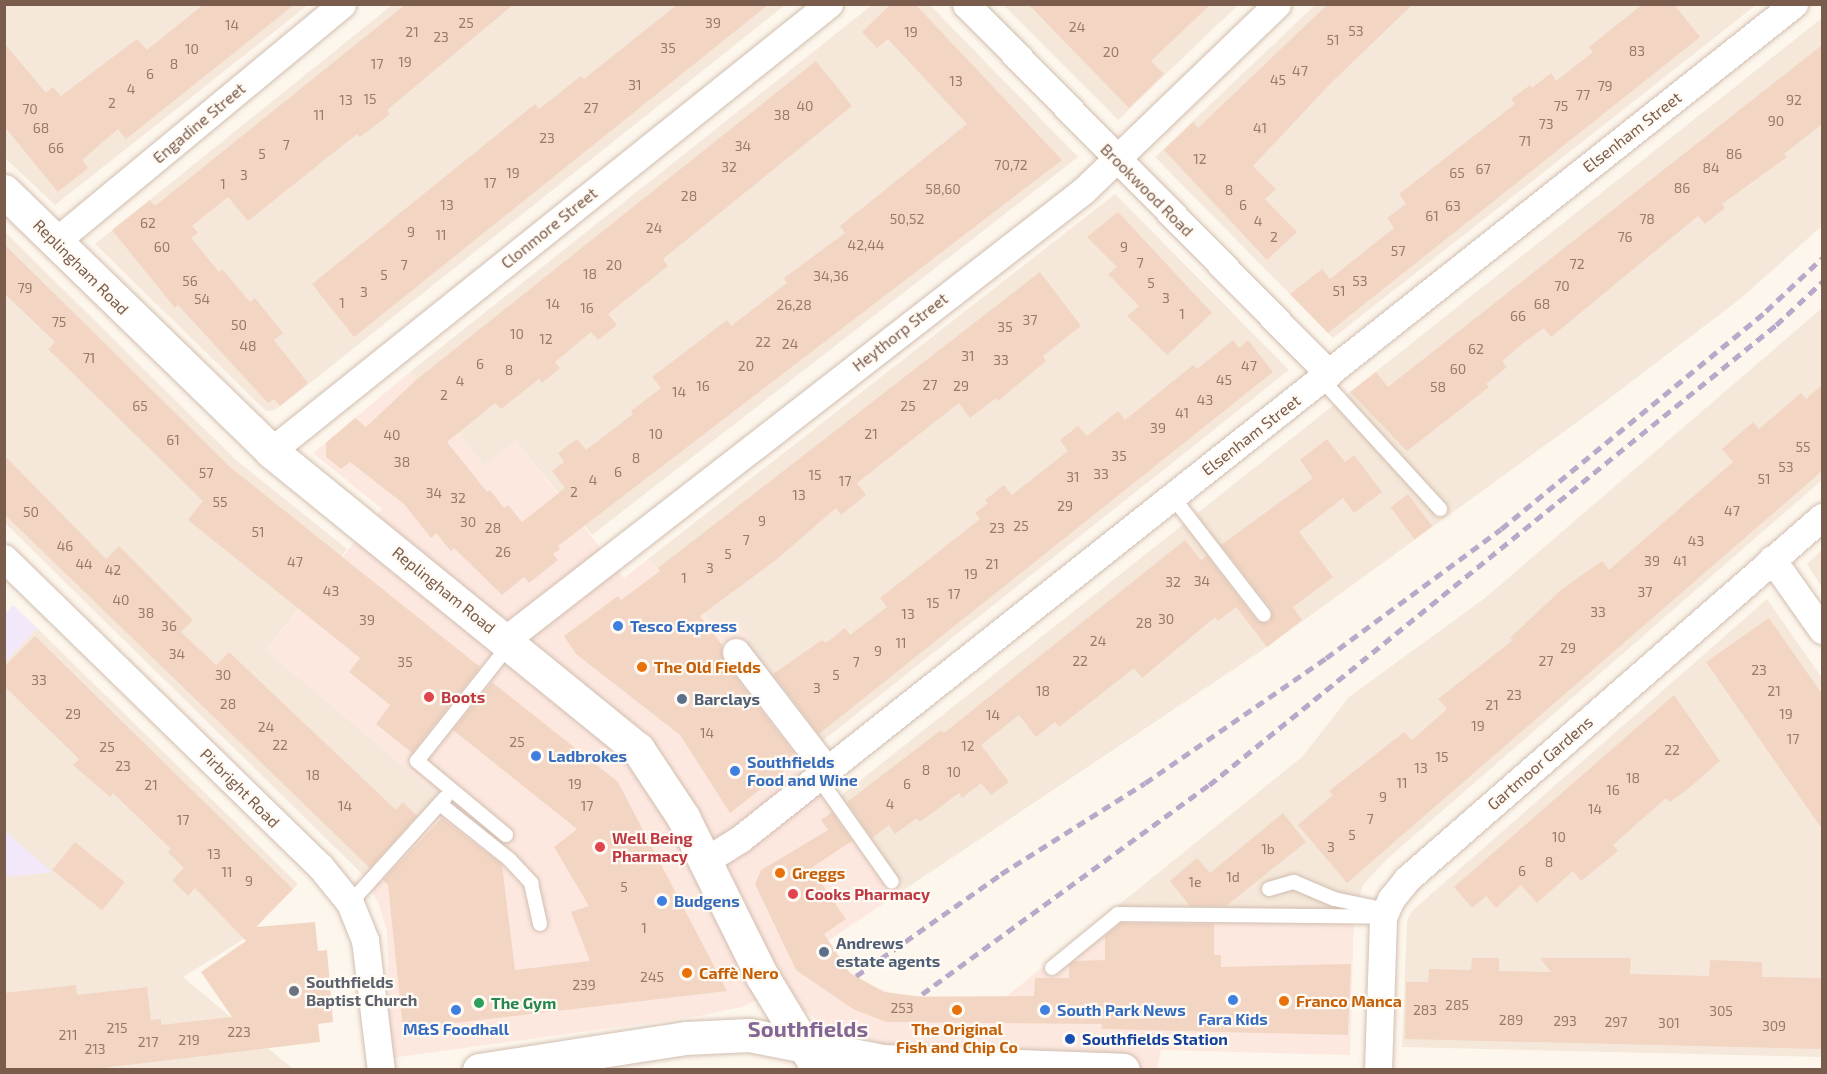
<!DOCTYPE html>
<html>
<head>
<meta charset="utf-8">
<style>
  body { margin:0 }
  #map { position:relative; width:1827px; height:1074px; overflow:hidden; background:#fdf6ec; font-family:"Exo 2",sans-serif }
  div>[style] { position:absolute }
  .residential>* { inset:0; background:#f5e8da }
  .commercial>* { inset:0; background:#fde8e0 }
  .education>* { inset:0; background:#f3e8fa }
  .building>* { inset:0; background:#f3d5c3; transform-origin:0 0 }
  .roads { filter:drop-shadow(0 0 2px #d1beb0) drop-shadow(0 0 2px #d1beb0) }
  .service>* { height:14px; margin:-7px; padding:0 7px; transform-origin:7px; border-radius:7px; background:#fff }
  .minor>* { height:27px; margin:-13.5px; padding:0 13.5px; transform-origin:13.5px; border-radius:13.5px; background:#fff }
  .tertiary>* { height:33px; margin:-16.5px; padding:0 16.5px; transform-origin:16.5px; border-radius:16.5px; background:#fff }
  .rail>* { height:4.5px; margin-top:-2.25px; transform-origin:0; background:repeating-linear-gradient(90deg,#b9a8c9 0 9px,transparent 0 15px) }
  .dots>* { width:16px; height:16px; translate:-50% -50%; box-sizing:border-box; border:3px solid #fffaf3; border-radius:50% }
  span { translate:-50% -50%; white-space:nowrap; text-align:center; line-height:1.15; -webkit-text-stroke:4.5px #fffaf3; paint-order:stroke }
  .number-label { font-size:14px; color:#987a6a }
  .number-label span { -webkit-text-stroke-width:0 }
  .street-label { font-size:16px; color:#7a5c4d }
  .shop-label { font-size:16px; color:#366cbe; font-weight:700 }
  .left { translate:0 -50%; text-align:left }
  .food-label { font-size:16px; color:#c56008; font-weight:700 }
  .health-label { font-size:16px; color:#be3a42; font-weight:700 }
  .service-label { font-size:16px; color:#4e5e75; font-weight:700 }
  .worship-label { font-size:16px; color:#5b616d; font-weight:700 }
  .leisure-label { font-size:16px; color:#27864d; font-weight:700 }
  .transit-label { font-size:16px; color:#164399; font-weight:700 }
  .district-label { font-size:22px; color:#846695; font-weight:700 }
  .frame { position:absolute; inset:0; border:6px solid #7a5c4d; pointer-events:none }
</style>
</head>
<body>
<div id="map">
  <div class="residential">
    <div style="clip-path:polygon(4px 5px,308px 5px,55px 205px,5px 158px)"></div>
    <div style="clip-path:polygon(392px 5px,785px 5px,300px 391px,275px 410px,266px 411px,95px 244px)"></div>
    <div style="clip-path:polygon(872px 5px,930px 5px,1078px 157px,592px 535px,516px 441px,484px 466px,410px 372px)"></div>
    <div style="clip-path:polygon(1003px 5px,1238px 5px,1118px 120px)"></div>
    <div style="clip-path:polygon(1315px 5px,1756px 5px,1333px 338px,1155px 157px)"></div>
    <div style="clip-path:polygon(1822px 18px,1822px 226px,1740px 299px,1602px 404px,1267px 647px,905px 889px,838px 798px)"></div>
    <div style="clip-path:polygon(1115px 194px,1289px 370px,816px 746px,739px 648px,737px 622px,723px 633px,648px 559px)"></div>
    <div style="clip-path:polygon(4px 231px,236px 460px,347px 549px,266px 650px,439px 796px,361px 873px,5px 523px)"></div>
    <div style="clip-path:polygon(1822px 308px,1822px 480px,1387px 859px,1363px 885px,1354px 914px,1116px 907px,1302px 757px,1349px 697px,1485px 598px)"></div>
    <div style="clip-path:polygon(1822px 550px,1822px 587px,1807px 564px)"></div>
    <div style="clip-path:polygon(1767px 599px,1822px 678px,1822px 1057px,1402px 1047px,1407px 921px,1412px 911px)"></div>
    <div style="clip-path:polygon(37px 628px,298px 884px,244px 939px,183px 977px,293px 1069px,5px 1069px,4px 877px,51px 872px,5px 831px,5px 662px)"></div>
  </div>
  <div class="commercial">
    <div style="clip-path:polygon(410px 372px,484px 466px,516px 441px,624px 578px,648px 559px,723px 633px,736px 622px,750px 639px,739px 648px,806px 754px,905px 889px,828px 941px,843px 963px,840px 966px,862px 982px,899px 996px,1007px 996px,1116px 907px,1354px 914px,1350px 1055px,1161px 1050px,1157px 1069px,878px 1069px,877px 1042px,830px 1029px,803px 1010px,783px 987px,742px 1007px,699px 1016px,391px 1058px,387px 931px,378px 902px,361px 873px,439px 796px,266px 650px,382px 509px,313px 453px)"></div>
  </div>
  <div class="education">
    <div style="clip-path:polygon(13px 605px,37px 628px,5px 662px,5px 614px)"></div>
    <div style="clip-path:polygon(5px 831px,52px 872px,5px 877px)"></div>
  </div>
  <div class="building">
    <div style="clip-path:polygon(204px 4px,295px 4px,126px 139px,118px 129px,82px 160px,88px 168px,58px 192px,4px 126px,4px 43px,46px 93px,53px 87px,61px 96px,137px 39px,147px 50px)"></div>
    <div style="clip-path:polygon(406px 4px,514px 4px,387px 110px,390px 114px,360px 137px,357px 134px,248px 221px,228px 197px,192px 226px,198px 233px,191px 238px,219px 272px,222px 269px,250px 302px,255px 298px,283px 333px,274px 340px,308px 383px,280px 406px,274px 399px,268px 403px,178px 305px,175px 308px,112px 230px,150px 200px,155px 206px)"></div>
    <div style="clip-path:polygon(678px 4px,769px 4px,354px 337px,312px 284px,535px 104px,539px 109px,581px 76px,584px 79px)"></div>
    <div style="clip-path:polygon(891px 4px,915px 4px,1062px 160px,558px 546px,560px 549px,553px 554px,558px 560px,529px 583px,524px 577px,502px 595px,454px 548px,451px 551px,436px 533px,431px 538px,404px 504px,350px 462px,341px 469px,326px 457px,326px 443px,355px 418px,366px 427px,416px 380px,816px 61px,852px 106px,663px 259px,668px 266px,608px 314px,617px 325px,598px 340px,591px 332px,555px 362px,560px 368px,542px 383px,539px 379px,501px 409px,495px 403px,447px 442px,487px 492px,490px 490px,504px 508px,508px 505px,522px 522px,565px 488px,552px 471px,564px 462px,558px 453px,577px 439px,586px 450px,633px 414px,631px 411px,661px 388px,652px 377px,727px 320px,731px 326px,774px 293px,787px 283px,784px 278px,845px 233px,840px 226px,967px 124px,888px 39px,877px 48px,862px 32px)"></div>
    <div style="clip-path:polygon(1028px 4px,1211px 4px,1151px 61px,1164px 74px,1129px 108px)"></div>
    <div style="clip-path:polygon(1328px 4px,1413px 4px,1329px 85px,1253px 166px,1276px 189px,1265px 199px,1297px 232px,1267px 260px,1164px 150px,1193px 122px,1198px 128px)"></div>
    <div style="clip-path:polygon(1643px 4px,1674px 4px,1700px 37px,1328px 333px,1290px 294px,1322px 269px,1330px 279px,1394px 228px,1387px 218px,1406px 204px,1399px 194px,1515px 104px,1511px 99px,1530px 85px,1532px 88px,1551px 73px,1556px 81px,1593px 52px,1589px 47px)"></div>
    <div style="clip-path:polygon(1822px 45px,1822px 124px,1784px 154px,1787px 157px,1722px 204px,1725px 208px,1705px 224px,1698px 216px,1551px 337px,1544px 328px,1522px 344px,1502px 361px,1507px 367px,1486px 384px,1489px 387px,1407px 451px,1350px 392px,1376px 372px,1388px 387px)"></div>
    <div style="clip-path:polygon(1118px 212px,1212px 313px,1167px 355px,1127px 316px,1139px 306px,1108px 274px,1117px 267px,1087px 237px)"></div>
    <div style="clip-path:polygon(4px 244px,230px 467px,480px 667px,412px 753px,376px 724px,390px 705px,349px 672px,360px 658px,188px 520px,203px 501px,48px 349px,55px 342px,4px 293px)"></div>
    <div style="clip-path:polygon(1040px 272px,1081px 326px,1043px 356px,1046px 361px,998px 401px,996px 398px,970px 418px,959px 403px,857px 483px,866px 495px,841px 515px,836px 508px,776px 560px,700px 616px,722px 645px,724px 662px,794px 753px,780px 765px,784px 771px,730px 813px,680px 735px,576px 654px,564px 636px,618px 596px,621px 600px,660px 571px,658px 568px,680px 551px)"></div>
    <div style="clip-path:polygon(1233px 340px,1239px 348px,1248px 340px,1273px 372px,819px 734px,773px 674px,822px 640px,826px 643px,845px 628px,850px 635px,887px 607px,880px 598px,980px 519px,975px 513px,988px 503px,985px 500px,1004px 485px,1012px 495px,1068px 451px,1060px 440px,1078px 426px,1087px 436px,1118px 411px,1125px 420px,1193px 365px,1197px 369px)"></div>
    <div style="clip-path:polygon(1822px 385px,1822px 471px,1347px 883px,1298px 825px,1333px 795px,1329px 791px,1404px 732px,1412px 740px,1447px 709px,1438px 699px,1513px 640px,1510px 638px,1562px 589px,1602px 561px,1609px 570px,1680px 508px,1733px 462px,1722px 449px,1753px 422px,1759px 429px,1801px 393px,1806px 399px)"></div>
    <div style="clip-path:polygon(1327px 439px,1345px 462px,1354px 455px,1382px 492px,1354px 513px,1343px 498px,1299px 532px,1333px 577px,1293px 607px,1302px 620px,1267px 647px,1236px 607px,1218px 621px,1215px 617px,1142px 678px,1134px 668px,1059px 727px,1055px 722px,1036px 737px,1019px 715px,981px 745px,1009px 782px,991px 795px,981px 783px,962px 798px,959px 793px,920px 822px,917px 818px,895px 834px,889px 825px,872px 838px,847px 802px,941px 730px,944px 733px,1185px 540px,1201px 560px,1207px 556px,1257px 621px,1270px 622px,1271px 609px,1221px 545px,1313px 478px,1300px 460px)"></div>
    <div style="clip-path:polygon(4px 455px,106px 559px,119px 546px,193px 620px,181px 632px,216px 665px,229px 652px,396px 810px,403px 802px,417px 816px,370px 868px,4px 514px)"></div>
    <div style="left:1408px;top:494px;width:40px;height:22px;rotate:53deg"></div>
    <div style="clip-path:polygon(1769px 618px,1822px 694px,1822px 829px,1706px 662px)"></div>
    <div style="clip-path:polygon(35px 636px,293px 889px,256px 927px,315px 922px,318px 951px,327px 950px,333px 1022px,318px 1024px,320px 1042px,85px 1070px,4px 1070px,4px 993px,76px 985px,77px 995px,147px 987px,151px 1020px,161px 1019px,161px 1025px,232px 1017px,201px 972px,246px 941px,195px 888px,188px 896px,172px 880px,184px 868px,168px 852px,171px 849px,113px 793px,110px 797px,73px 765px,79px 759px,4px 686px,4px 667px)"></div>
    <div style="clip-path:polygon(492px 682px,618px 782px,727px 991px,403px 1029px,388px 885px,383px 880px,442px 818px,502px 865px,515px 970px,590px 961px,571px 912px,589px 906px,554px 847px,577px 829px,453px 730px)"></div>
    <div style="clip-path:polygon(1674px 695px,1720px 761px,1689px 788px,1670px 802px,1666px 798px,1649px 813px,1613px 845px,1618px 851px,1581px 881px,1573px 871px,1537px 903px,1521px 885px,1496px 908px,1486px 896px,1472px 908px,1454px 887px)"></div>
    <div style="clip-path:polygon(832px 812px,852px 841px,811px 868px,846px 919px,824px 934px,850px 973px,884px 992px,923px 997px,1034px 996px,1035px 978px,1069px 978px,1069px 965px,1074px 961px,1105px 960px,1105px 936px,1121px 923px,1214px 924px,1214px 955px,1221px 955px,1221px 967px,1351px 964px,1348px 1035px,1101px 1029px,1102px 1024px,886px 1022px,853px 1009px,796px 970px,755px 884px,761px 870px,828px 830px,821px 820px)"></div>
    <div style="clip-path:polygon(1283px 813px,1306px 842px,1226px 906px,1190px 906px,1170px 881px,1197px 858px,1210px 873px)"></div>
    <div style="left:75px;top:842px;width:64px;height:36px;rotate:39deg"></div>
    <div style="clip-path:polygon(1472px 958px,1499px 958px,1499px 971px,1551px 972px,1540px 958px,1631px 958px,1630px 974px,1709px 976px,1710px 960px,1762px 962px,1762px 977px,1822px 978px,1822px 1049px,1405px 1039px,1406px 982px,1428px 982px,1429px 969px,1471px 970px)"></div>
  </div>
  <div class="roads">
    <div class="service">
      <div style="left:1322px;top:380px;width:175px;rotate:47.5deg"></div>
      <div style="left:1172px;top:496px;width:150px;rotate:52.3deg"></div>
      <div style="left:818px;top:777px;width:128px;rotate:54.8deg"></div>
      <div style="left:440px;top:804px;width:88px;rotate:38.6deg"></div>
      <div style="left:509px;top:859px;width:33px;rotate:47deg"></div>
      <div style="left:531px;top:883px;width:42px;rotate:77.6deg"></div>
      <div style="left:506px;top:835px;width:116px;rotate:-140.3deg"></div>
      <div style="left:417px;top:761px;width:149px;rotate:-51.5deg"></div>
      <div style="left:1269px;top:889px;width:26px;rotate:-16deg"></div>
      <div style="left:1294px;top:882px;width:43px;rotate:23deg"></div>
      <div style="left:1334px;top:899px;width:53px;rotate:11.9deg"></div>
      <div style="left:350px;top:903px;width:142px;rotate:-47.9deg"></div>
      <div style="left:1052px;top:968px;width:85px;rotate:-39.3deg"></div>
      <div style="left:1118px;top:914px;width:265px;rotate:0.6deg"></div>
    </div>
    <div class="minor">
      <div style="left:966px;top:4px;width:518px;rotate:45.55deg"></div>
      <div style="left:56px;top:241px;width:371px;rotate:-39.6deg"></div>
      <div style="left:271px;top:451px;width:715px;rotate:-38.7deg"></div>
      <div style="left:4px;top:558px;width:441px;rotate:44.3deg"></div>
      <div style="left:320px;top:866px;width:48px;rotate:51deg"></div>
      <div style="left:350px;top:903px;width:40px;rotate:68deg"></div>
      <div style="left:365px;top:940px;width:131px;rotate:83deg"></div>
      <div style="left:1772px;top:559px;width:87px;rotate:54.8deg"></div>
      <div style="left:505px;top:640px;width:732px;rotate:-37.84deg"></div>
      <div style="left:1083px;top:191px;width:269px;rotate:-43.9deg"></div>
      <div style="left:736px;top:652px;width:149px;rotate:52.4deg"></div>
      <div style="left:705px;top:861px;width:41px;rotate:-32.2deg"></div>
      <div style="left:740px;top:839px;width:1345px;rotate:-38.39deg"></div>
      <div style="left:1378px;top:1070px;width:153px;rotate:-88.1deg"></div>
      <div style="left:1383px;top:917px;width:20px;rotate:-66deg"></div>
      <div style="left:1391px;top:899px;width:26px;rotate:-51deg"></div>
      <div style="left:1407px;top:879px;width:551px;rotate:-41.1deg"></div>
    </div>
    <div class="tertiary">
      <div style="left:4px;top:191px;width:373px;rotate:44.2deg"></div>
      <div style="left:271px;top:451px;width:473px;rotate:39.1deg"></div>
      <div style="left:638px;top:749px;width:82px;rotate:56.5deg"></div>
      <div style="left:683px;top:817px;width:178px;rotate:63.6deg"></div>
      <div style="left:762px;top:976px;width:110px;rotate:58.8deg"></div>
      <div style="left:479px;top:1070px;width:209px;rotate:-8.8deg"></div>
      <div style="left:686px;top:1038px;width:63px;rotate:-2.7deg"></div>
      <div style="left:749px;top:1035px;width:136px;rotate:11deg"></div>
      <div style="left:883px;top:1061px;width:240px;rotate:2.1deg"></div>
    </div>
  </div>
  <div class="rail">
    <div style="left:856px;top:976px;width:177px;rotate:-35.1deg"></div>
    <div style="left:1001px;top:874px;width:170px;rotate:-32.3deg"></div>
    <div style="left:1145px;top:783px;width:220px;rotate:-34.6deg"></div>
    <div style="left:1326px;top:658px;width:217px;rotate:-36.4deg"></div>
    <div style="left:1501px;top:529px;width:343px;rotate:-39.4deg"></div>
    <div style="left:1766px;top:311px;width:77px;rotate:-43.4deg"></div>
    <div style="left:922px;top:994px;width:355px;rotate:-36.1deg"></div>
    <div style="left:1209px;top:785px;width:730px;rotate:-39.05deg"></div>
    <div style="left:1776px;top:325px;width:63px;rotate:-43.1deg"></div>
  </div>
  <div class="dots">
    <div style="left:618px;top:626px;background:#3f7fe0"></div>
    <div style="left:642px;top:667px;background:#e8710a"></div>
    <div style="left:429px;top:697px;background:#e0444e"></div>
    <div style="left:682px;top:699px;background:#5c6f8a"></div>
    <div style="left:536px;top:756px;background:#3f7fe0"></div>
    <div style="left:735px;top:771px;background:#3f7fe0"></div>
    <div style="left:600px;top:847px;background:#e0444e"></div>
    <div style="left:780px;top:873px;background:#e8710a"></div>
    <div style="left:793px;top:894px;background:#e0444e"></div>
    <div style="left:662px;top:901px;background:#3f7fe0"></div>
    <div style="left:824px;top:952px;background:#5c6f8a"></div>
    <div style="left:687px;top:973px;background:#e8710a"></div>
    <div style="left:294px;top:991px;background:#6b7280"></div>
    <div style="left:1233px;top:1000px;background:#3f7fe0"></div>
    <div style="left:1284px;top:1001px;background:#e8710a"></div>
    <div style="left:479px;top:1003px;background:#2e9e5b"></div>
    <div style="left:456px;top:1010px;background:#3f7fe0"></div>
    <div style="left:957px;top:1010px;background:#e8710a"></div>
    <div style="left:1045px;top:1010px;background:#3f7fe0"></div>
    <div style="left:1070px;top:1039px;background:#1a4fb4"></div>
  </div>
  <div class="number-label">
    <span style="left:466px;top:23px">25</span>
    <span style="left:713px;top:23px">39</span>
    <span style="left:232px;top:25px">14</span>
    <span style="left:1077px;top:27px">24</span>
    <span style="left:1356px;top:31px">53</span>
    <span style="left:412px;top:32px">21</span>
    <span style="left:911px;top:32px">19</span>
    <span style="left:441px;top:37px">23</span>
    <span style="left:1333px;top:40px">51</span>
    <span style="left:668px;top:48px">35</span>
    <span style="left:192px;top:49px">10</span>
    <span style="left:1637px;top:51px">83</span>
    <span style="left:1111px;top:52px">20</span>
    <span style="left:405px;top:62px">19</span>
    <span style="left:174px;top:64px">8</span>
    <span style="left:377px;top:64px">17</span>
    <span style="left:1300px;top:71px">47</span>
    <span style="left:150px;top:74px">6</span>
    <span style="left:1278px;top:80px">45</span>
    <span style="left:956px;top:81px">13</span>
    <span style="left:635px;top:85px">31</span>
    <span style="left:1605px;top:86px">79</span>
    <span style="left:131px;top:89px">4</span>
    <span style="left:1583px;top:95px">77</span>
    <span style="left:370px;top:99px">15</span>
    <span style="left:346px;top:100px">13</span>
    <span style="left:1794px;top:100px">92</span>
    <span style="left:112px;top:103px">2</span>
    <span style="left:805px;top:106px">40</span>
    <span style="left:1561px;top:106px">75</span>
    <span style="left:591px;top:108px">27</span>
    <span style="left:30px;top:109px">70</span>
    <span style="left:319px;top:115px">11</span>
    <span style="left:782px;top:115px">38</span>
    <span style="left:1776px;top:121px">90</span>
    <span style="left:1546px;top:124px">73</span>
    <span style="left:41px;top:128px">68</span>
    <span style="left:1260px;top:128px">41</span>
    <span style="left:547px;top:138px">23</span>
    <span style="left:1525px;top:141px">71</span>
    <span style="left:286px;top:145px">7</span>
    <span style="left:743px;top:146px">34</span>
    <span style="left:56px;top:148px">66</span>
    <span style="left:262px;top:154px">5</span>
    <span style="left:1734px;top:154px">86</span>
    <span style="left:1200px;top:159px">12</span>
    <span style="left:1011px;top:165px">70,72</span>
    <span style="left:729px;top:167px">32</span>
    <span style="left:1711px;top:168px">84</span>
    <span style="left:1483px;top:169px">67</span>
    <span style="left:513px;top:173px">19</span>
    <span style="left:1457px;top:173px">65</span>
    <span style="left:244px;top:175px">3</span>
    <span style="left:490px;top:183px">17</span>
    <span style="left:223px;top:184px">1</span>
    <span style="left:1682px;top:188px">86</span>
    <span style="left:943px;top:189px">58,60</span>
    <span style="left:1229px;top:190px">8</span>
    <span style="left:689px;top:196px">28</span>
    <span style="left:447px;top:205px">13</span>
    <span style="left:1243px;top:205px">6</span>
    <span style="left:1453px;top:206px">63</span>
    <span style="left:1432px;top:216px">61</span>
    <span style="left:907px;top:219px">50,52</span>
    <span style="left:1647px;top:219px">78</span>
    <span style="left:1258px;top:221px">4</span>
    <span style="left:148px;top:223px">62</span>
    <span style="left:654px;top:228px">24</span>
    <span style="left:411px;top:232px">9</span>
    <span style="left:441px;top:235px">11</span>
    <span style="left:1274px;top:237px">2</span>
    <span style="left:1625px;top:237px">76</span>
    <span style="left:866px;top:245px">42,44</span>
    <span style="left:162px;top:247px">60</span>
    <span style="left:1124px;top:247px">9</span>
    <span style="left:1398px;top:251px">57</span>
    <span style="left:1140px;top:263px">7</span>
    <span style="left:1577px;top:264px">72</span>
    <span style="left:404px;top:265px">7</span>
    <span style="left:614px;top:265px">20</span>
    <span style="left:590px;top:274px">18</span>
    <span style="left:384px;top:275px">5</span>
    <span style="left:831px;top:276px">34,36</span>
    <span style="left:190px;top:281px">56</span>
    <span style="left:1360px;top:281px">53</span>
    <span style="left:1151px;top:283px">5</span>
    <span style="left:1562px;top:286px">70</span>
    <span style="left:25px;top:288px">79</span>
    <span style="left:1339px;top:291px">51</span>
    <span style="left:364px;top:292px">3</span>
    <span style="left:1166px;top:298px">3</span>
    <span style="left:202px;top:299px">54</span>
    <span style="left:342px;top:303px">1</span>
    <span style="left:553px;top:304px">14</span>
    <span style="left:1542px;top:304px">68</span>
    <span style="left:794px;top:305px">26,28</span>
    <span style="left:587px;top:308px">16</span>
    <span style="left:1182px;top:314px">1</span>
    <span style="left:1518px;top:316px">66</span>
    <span style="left:1030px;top:320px">37</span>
    <span style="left:59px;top:322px">75</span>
    <span style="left:239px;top:325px">50</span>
    <span style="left:1005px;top:327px">35</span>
    <span style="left:517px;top:334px">10</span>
    <span style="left:546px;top:339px">12</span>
    <span style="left:763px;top:342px">22</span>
    <span style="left:790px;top:344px">24</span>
    <span style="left:248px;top:346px">48</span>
    <span style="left:1476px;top:349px">62</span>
    <span style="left:968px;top:356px">31</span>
    <span style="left:89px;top:358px">71</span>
    <span style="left:1001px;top:360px">33</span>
    <span style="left:480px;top:364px">6</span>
    <span style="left:746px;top:366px">20</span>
    <span style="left:1249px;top:366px">47</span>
    <span style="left:1458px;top:369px">60</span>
    <span style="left:509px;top:370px">8</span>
    <span style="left:1224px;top:380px">45</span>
    <span style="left:460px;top:381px">4</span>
    <span style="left:930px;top:385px">27</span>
    <span style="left:703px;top:386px">16</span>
    <span style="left:961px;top:386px">29</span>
    <span style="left:1438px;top:387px">58</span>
    <span style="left:679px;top:392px">14</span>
    <span style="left:444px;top:395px">2</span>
    <span style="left:1205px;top:400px">43</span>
    <span style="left:140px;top:406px">65</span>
    <span style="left:908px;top:406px">25</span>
    <span style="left:1182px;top:413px">41</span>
    <span style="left:1158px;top:428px">39</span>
    <span style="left:656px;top:434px">10</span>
    <span style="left:871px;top:434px">21</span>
    <span style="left:392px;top:435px">40</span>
    <span style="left:173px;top:440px">61</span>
    <span style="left:1803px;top:447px">55</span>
    <span style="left:1119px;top:456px">35</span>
    <span style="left:636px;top:458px">8</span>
    <span style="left:402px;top:462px">38</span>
    <span style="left:1786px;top:467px">53</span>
    <span style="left:618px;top:472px">6</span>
    <span style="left:206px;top:473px">57</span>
    <span style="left:1101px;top:474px">33</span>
    <span style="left:815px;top:475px">15</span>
    <span style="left:1073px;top:477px">31</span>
    <span style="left:1764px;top:479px">51</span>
    <span style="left:593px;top:480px">4</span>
    <span style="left:845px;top:481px">17</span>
    <span style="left:574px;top:492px">2</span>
    <span style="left:434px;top:493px">34</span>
    <span style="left:799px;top:495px">13</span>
    <span style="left:458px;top:498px">32</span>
    <span style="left:220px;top:502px">55</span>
    <span style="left:1065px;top:506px">29</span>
    <span style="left:1732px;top:511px">47</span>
    <span style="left:31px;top:512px">50</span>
    <span style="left:762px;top:521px">9</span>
    <span style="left:468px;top:522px">30</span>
    <span style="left:1021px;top:526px">25</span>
    <span style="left:493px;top:528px">28</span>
    <span style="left:997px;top:528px">23</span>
    <span style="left:258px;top:532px">51</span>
    <span style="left:746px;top:540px">7</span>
    <span style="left:1696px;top:541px">43</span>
    <span style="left:65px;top:546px">46</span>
    <span style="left:503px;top:552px">26</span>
    <span style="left:728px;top:554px">5</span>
    <span style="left:1652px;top:561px">39</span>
    <span style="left:1680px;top:561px">41</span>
    <span style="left:295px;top:562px">47</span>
    <span style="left:84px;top:564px">44</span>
    <span style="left:992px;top:564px">21</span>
    <span style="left:710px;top:568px">3</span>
    <span style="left:113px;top:570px">42</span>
    <span style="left:971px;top:574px">19</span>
    <span style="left:684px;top:578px">1</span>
    <span style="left:1202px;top:581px">34</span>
    <span style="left:1173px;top:582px">32</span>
    <span style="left:331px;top:591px">43</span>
    <span style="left:1645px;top:592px">37</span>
    <span style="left:954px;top:594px">17</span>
    <span style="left:121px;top:600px">40</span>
    <span style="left:933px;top:603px">15</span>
    <span style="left:1598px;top:612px">33</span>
    <span style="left:146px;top:613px">38</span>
    <span style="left:908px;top:614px">13</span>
    <span style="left:1166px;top:619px">30</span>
    <span style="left:367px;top:620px">39</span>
    <span style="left:1144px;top:623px">28</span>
    <span style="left:169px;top:626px">36</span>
    <span style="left:1098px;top:641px">24</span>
    <span style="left:901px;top:643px">11</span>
    <span style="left:1568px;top:648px">29</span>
    <span style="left:878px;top:651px">9</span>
    <span style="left:177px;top:654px">34</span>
    <span style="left:1080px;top:661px">22</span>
    <span style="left:1546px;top:661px">27</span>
    <span style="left:405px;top:662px">35</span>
    <span style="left:856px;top:662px">7</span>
    <span style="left:1759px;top:670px">23</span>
    <span style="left:223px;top:675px">30</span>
    <span style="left:836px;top:675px">5</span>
    <span style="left:39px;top:680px">33</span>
    <span style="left:817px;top:688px">3</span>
    <span style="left:1043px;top:691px">18</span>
    <span style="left:1774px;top:691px">21</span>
    <span style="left:1514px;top:695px">23</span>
    <span style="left:228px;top:704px">28</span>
    <span style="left:1492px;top:705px">21</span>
    <span style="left:73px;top:714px">29</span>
    <span style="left:1786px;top:714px">19</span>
    <span style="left:993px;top:715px">14</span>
    <span style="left:1478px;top:726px">19</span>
    <span style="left:266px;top:727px">24</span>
    <span style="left:707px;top:733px">14</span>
    <span style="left:1793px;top:739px">17</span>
    <span style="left:517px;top:742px">25</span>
    <span style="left:280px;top:745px">22</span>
    <span style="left:968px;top:746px">12</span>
    <span style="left:107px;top:747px">25</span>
    <span style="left:1672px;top:750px">22</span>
    <span style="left:1442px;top:757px">15</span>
    <span style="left:123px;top:766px">23</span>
    <span style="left:1421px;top:768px">13</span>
    <span style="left:926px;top:770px">8</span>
    <span style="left:954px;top:772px">10</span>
    <span style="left:313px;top:775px">18</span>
    <span style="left:1633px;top:778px">18</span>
    <span style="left:1402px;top:783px">11</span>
    <span style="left:575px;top:784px">19</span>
    <span style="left:907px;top:784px">6</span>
    <span style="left:151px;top:785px">21</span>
    <span style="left:1613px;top:790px">16</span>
    <span style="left:1383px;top:797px">9</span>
    <span style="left:890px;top:804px">4</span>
    <span style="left:345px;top:806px">14</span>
    <span style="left:587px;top:806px">17</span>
    <span style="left:1595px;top:809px">14</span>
    <span style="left:1370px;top:819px">7</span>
    <span style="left:183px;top:820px">17</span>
    <span style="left:1352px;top:835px">5</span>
    <span style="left:1559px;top:837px">10</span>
    <span style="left:1331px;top:847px">3</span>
    <span style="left:1268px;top:849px">1b</span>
    <span style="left:214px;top:854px">13</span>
    <span style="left:1549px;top:862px">8</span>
    <span style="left:1522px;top:871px">6</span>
    <span style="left:227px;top:872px">11</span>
    <span style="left:1233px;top:877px">1d</span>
    <span style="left:249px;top:881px">9</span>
    <span style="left:1195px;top:882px">1e</span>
    <span style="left:624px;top:887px">5</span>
    <span style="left:644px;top:928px">1</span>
    <span style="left:652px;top:977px">245</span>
    <span style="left:584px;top:985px">239</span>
    <span style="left:1457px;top:1005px">285</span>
    <span style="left:902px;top:1008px">253</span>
    <span style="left:1425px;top:1010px">283</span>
    <span style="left:1721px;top:1011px">305</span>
    <span style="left:1511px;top:1020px">289</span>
    <span style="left:1565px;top:1021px">293</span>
    <span style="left:1616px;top:1022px">297</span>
    <span style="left:1669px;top:1023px">301</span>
    <span style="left:1774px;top:1026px">309</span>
    <span style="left:117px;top:1028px">215</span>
    <span style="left:239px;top:1032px">223</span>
    <span style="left:68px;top:1035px">211</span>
    <span style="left:189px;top:1040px">219</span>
    <span style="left:148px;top:1042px">217</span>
    <span style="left:95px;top:1049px">213</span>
  </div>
  <div class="street-label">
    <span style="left:199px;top:123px;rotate:-40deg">Engadine Street</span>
    <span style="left:1632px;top:132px;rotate:-38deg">Elsenham Street</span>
    <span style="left:1147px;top:190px;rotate:45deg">Brookwood Road</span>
    <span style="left:549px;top:228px;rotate:-39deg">Clonmore Street</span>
    <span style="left:81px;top:267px;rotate:45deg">Replingham Road</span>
    <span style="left:900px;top:332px;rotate:-38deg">Heythorp Street</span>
    <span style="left:1251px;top:435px;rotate:-38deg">Elsenham Street</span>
    <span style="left:444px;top:590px;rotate:39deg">Replingham Road</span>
    <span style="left:1540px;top:763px;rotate:-41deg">Gartmoor Gardens</span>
    <span style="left:240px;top:788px;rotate:45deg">Pirbright Road</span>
  </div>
  <div class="shop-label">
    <span class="left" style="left:630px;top:626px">Tesco Express</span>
    <span class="left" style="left:548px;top:756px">Ladbrokes</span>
    <span class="left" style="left:747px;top:771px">Southfields<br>Food and Wine</span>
    <span class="left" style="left:674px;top:901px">Budgens</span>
    <span class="left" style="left:1057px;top:1010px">South Park News</span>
    <span style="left:1233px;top:1019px">Fara Kids</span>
    <span style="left:456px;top:1029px">M&amp;S Foodhall</span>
  </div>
  <div class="food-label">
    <span class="left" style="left:654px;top:667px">The Old Fields</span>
    <span class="left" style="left:792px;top:873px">Greggs</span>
    <span class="left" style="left:699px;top:973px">Caffè Nero</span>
    <span class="left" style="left:1296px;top:1001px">Franco Manca</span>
    <span style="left:957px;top:1038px">The Original<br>Fish and Chip Co</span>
  </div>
  <div class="health-label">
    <span class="left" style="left:441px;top:697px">Boots</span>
    <span class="left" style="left:612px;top:847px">Well Being<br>Pharmacy</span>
    <span class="left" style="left:805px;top:894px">Cooks Pharmacy</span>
  </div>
  <div class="service-label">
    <span class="left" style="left:694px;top:699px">Barclays</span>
    <span class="left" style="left:836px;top:952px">Andrews<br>estate agents</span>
  </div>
  <div class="worship-label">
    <span class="left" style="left:306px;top:991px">Southfields<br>Baptist Church</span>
  </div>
  <div class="leisure-label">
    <span class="left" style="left:491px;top:1003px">The Gym</span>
  </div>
  <div class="transit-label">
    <span class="left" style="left:1082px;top:1039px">Southfields Station</span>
  </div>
  <div class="district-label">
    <span style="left:808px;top:1029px">Southfields</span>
  </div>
  <div class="frame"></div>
</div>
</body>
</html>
